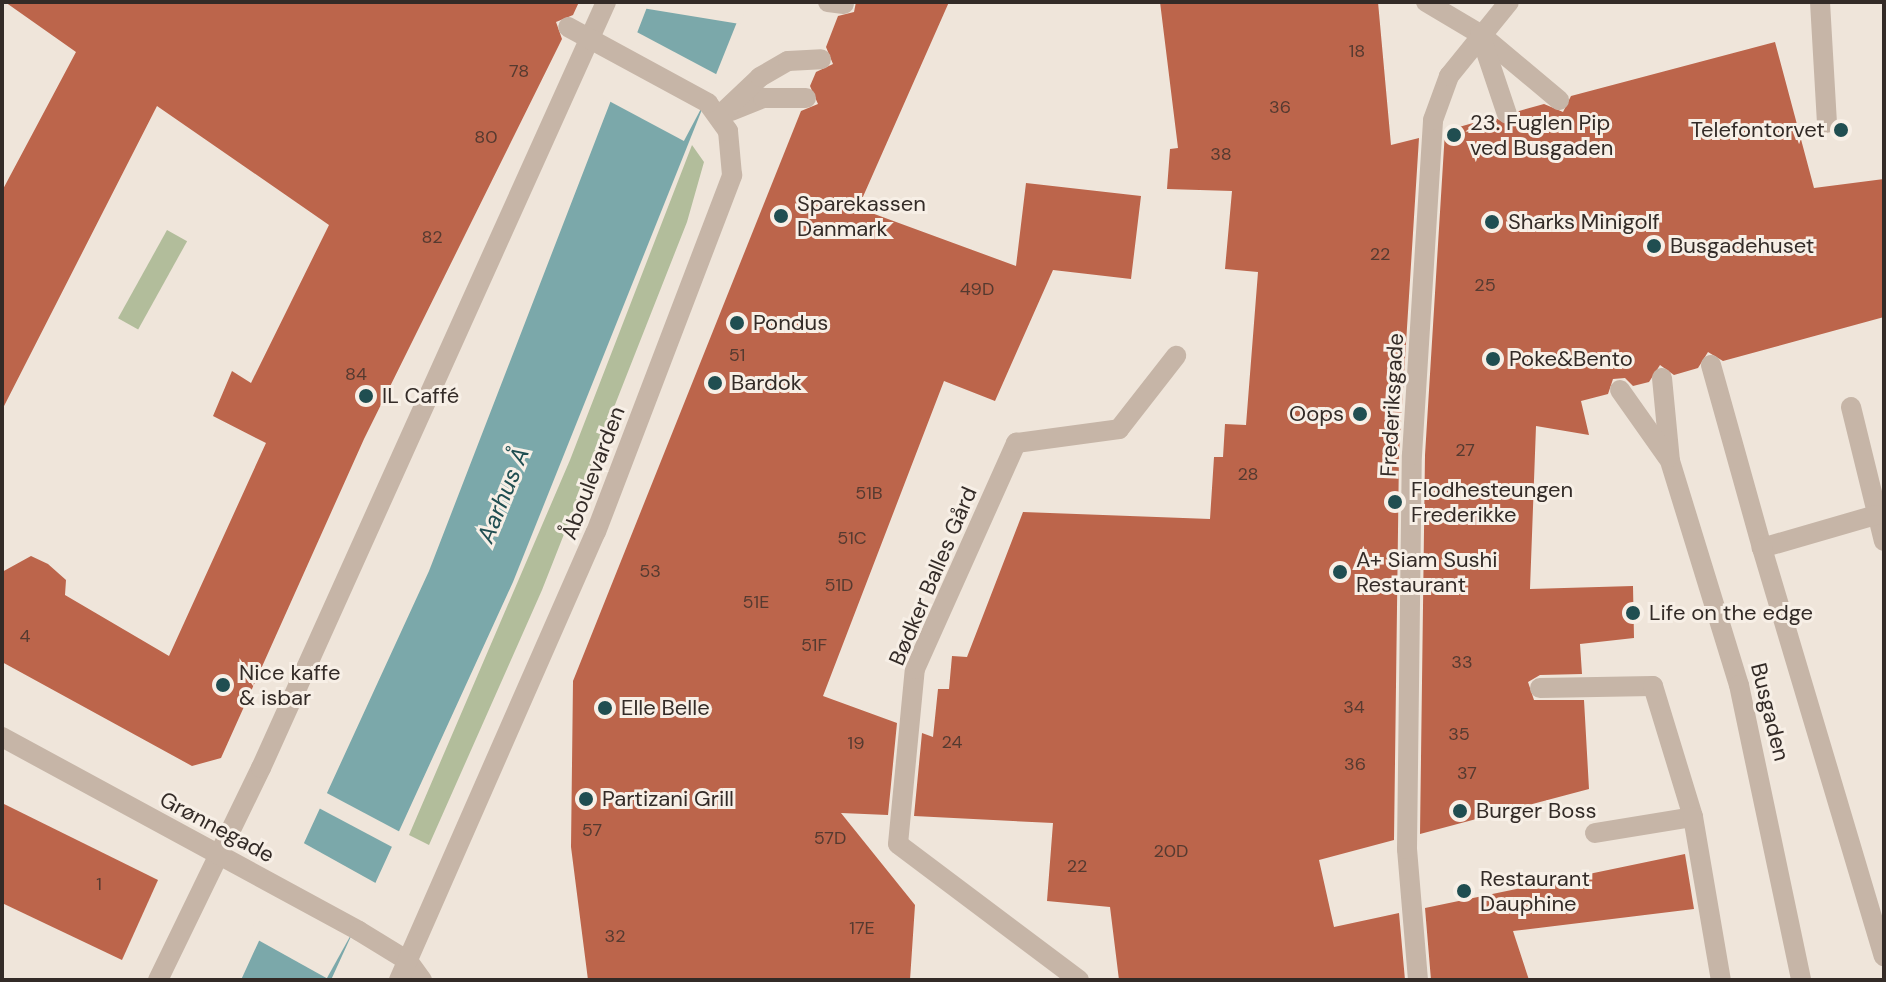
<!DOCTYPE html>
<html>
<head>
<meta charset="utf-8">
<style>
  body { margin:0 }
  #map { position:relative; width:1886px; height:982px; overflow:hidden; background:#efe5da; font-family:"DM Sans",sans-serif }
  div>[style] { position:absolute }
  .green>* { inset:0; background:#b2bd9b; transform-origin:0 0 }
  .water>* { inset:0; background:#7ba8aa }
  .pier>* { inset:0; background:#efe5da; transform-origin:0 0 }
  .building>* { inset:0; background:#bc654b }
  .service>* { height:20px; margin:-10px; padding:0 10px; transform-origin:10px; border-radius:10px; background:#c6b5a7 }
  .pedestrian>* { height:20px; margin:-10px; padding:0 10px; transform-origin:10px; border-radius:10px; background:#c6b5a7 }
  .minor>* { height:20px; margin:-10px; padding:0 10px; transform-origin:10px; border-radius:10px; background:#c6b5a7 }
  .dots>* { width:22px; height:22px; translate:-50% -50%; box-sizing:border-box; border:4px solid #f7efe6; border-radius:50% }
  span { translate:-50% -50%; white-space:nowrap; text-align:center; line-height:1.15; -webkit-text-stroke:6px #f7efe6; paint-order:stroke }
  .number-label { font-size:18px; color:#553a30 }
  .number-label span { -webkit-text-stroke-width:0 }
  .poi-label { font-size:22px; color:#332b27 }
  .left { translate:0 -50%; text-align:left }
  .right { translate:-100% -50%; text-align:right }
  .street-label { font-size:22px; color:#332b27 }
  .water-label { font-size:24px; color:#204e51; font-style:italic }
  .frame { position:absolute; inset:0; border:4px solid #332b27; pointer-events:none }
</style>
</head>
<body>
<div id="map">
  <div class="green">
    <div style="clip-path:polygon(692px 145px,704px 162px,687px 222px,542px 590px,429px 845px,409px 835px,570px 460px)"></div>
    <div style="left:167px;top:230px;width:23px;height:101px;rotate:29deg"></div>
  </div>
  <div class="water">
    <div style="clip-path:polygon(649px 2px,745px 2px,513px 582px,331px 980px,241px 980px,429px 571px)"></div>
  </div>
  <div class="pier">
    <div style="clip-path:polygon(645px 2px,749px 2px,740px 24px,642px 8px)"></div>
    <div style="left:633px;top:30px;width:97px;height:74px;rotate:28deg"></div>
    <div style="left:323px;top:791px;width:89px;height:17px;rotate:28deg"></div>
    <div style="left:300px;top:841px;width:90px;height:107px;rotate:29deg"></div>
  </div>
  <div class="building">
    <div style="clip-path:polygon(5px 2px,579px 2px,573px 15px,556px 22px,562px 39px,364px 439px,221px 758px,192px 766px,2px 662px,2px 572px,31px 556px,48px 564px,66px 580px,65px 595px,169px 656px,266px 443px,213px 416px,232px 371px,251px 383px,329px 225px,157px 106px,2px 410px,2px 191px,76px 52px)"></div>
    <div style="clip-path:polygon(856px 2px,949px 2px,858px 208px,1016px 266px,1026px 183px,1141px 196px,1131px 279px,1053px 270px,995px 401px,944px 381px,823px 696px,897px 723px,888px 815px,841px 813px,915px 905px,910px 980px,588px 980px,571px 847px,573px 681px,801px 111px,818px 104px,810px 86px,816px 72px,833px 64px,826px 47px,838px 16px,854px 12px)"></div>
    <div style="clip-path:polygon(1160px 2px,1378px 2px,1391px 145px,1419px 138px,1399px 454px,1394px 840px,1319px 860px,1334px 927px,1399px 913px,1405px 980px,1119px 980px,1110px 907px,1047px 901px,1053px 823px,914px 816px,922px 733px,933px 737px,938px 689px,949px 689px,952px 656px,967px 657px,1023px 512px,1210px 519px,1214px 457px,1223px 457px,1225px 424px,1246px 425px,1258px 272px,1225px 269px,1232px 191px,1167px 189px,1170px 149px,1178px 148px)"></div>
    <div style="clip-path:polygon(1775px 42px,1814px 188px,1884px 179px,1884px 317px,1723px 361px,1708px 352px,1698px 368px,1674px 375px,1660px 365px,1649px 382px,1633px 386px,1625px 378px,1613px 379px,1608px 394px,1581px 401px,1589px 435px,1536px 426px,1530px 589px,1633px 586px,1634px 638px,1580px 644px,1582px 674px,1540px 675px,1528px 682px,1534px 700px,1584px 700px,1589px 789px,1420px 834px,1425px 455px,1445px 131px,1494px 117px,1510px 126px,1519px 111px,1544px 104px,1563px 112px,1571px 96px)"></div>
    <div style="clip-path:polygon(2px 803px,158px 880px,122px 960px,2px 903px)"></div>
    <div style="clip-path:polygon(1685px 854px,1694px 909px,1513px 931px,1529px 980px,1431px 980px,1425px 908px)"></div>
  </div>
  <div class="service">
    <div style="left:828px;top:2px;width:16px;rotate:7deg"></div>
    <div style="left:1426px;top:2px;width:63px;rotate:30.7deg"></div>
    <div style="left:1480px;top:34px;width:103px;rotate:39.9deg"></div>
    <div style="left:1480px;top:34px;width:84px;rotate:71.4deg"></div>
    <div style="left:731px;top:111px;width:35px;rotate:-22deg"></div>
    <div style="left:763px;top:98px;width:43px"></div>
    <div style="left:720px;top:115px;width:55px;rotate:-43.5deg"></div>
    <div style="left:760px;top:77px;width:32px;rotate:-30deg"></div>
    <div style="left:788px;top:61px;width:33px;rotate:-3deg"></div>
    <div style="left:1711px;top:365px;width:190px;rotate:74.4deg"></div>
    <div style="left:1662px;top:378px;width:83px;rotate:84.5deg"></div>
    <div style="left:1670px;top:461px;width:234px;rotate:72.9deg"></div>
    <div style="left:1739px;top:685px;width:301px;rotate:78.1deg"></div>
    <div style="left:1620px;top:390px;width:83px;rotate:54.8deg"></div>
    <div style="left:1851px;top:407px;width:138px;rotate:76.2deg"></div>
    <div style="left:1876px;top:515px;width:119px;rotate:163.9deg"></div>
    <div style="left:1762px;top:548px;width:426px;rotate:73.4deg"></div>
    <div style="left:1540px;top:688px;width:113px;rotate:-1deg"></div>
    <div style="left:1653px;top:686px;width:137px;rotate:73deg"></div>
    <div style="left:1595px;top:833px;width:99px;rotate:-9.3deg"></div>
    <div style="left:1693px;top:817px;width:165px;rotate:80.3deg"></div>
  </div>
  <div class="pedestrian">
    <div style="left:1820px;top:2px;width:121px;rotate:86.7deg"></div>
    <div style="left:158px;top:980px;width:236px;rotate:-64.1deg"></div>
    <div style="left:261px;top:768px;width:840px;rotate:-65.75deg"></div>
    <div style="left:1418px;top:980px;width:131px;rotate:-94.8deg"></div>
    <div style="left:1407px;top:849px;width:394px;rotate:-89.3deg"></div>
    <div style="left:1412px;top:455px;width:336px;rotate:-86.4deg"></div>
    <div style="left:1433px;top:120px;width:47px;rotate:-70deg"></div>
    <div style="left:1449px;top:76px;width:95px;rotate:-51deg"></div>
  </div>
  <div class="minor">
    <div style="left:2px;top:737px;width:406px;rotate:28.5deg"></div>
    <div style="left:359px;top:931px;width:57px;rotate:31.5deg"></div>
    <div style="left:408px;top:961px;width:24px;rotate:54deg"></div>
    <div style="left:399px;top:980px;width:489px;rotate:-66.3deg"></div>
    <div style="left:596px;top:532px;width:382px;rotate:-69.1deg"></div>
    <div style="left:732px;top:175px;width:44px;rotate:-95.2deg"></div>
    <div style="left:728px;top:131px;width:34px;rotate:-126deg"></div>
    <div style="left:708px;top:103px;width:159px;rotate:-151.5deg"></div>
    <div style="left:1079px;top:980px;width:226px;rotate:-143.1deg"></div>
    <div style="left:898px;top:844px;width:176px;rotate:-84.5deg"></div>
    <div style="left:915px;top:669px;width:248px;rotate:-65.9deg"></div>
    <div style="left:1016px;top:443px;width:104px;rotate:-7.7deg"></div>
    <div style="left:1119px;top:429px;width:93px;rotate:-52deg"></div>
  </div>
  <div class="dots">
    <div style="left:1841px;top:130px;background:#204e51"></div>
    <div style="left:1454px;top:135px;background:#204e51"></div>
    <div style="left:781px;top:216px;background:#204e51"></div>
    <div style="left:1492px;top:222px;background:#204e51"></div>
    <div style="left:1654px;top:246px;background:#204e51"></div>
    <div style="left:737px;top:323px;background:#204e51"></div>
    <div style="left:1493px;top:359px;background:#204e51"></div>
    <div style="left:715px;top:383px;background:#204e51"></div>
    <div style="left:366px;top:396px;background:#204e51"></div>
    <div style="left:1360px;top:414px;background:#204e51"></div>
    <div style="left:1395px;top:502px;background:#204e51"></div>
    <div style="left:1340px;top:572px;background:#204e51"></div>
    <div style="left:1633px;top:613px;background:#204e51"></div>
    <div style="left:223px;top:685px;background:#204e51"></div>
    <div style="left:605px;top:708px;background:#204e51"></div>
    <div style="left:586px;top:799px;background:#204e51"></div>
    <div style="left:1460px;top:811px;background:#204e51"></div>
    <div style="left:1464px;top:891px;background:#204e51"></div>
  </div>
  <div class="number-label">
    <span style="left:1357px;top:51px">18</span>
    <span style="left:519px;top:71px">78</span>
    <span style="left:1280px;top:107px">36</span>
    <span style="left:486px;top:137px">80</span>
    <span style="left:1221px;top:154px">38</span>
    <span style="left:432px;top:237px">82</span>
    <span style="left:1380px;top:254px">22</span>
    <span style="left:1485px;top:285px">25</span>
    <span style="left:977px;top:289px">49D</span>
    <span style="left:737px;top:355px">51</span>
    <span style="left:356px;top:374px">84</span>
    <span style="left:1465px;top:450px">27</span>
    <span style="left:1248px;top:474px">28</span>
    <span style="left:869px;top:493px">51B</span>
    <span style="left:852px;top:538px">51C</span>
    <span style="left:650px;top:571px">53</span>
    <span style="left:839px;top:585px">51D</span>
    <span style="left:756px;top:602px">51E</span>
    <span style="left:25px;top:636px">4</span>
    <span style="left:814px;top:645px">51F</span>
    <span style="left:1462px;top:662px">33</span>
    <span style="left:1354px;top:707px">34</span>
    <span style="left:1459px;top:734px">35</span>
    <span style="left:952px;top:742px">24</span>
    <span style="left:856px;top:743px">19</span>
    <span style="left:1355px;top:764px">36</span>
    <span style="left:1467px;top:773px">37</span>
    <span style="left:592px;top:830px">57</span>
    <span style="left:830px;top:838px">57D</span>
    <span style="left:1171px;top:851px">20D</span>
    <span style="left:1077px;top:866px">22</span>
    <span style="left:99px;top:884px">1</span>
    <span style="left:862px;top:928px">17E</span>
    <span style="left:615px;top:936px">32</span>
  </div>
  <div class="poi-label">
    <span class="left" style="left:1470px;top:135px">23. Fuglen Pip<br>ved Busgaden</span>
    <span class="right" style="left:1825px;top:130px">Telefontorvet</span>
    <span class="left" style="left:797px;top:216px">Sparekassen<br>Danmark</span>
    <span class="left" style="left:1508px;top:222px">Sharks Minigolf</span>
    <span class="left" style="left:1670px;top:246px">Busgadehuset</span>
    <span class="left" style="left:753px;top:323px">Pondus</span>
    <span class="left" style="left:1509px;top:359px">Poke&amp;Bento</span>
    <span class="left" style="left:731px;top:383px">Bardok</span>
    <span class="left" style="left:382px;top:396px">IL Caffé</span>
    <span class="right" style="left:1344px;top:414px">Oops</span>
    <span class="left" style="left:1411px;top:502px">Flodhesteungen<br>Frederikke</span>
    <span class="left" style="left:1356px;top:572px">A+ Siam Sushi<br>Restaurant</span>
    <span class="left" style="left:1649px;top:613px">Life on the edge</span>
    <span class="left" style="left:239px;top:685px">Nice kaffe<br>&amp; isbar</span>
    <span class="left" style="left:621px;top:708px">Elle Belle</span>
    <span class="left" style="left:602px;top:799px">Partizani Grill</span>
    <span class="left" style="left:1476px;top:811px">Burger Boss</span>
    <span class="left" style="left:1480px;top:891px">Restaurant<br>Dauphine</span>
  </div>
  <div class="street-label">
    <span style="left:1392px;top:405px;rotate:-87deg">Frederiksgade</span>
    <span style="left:593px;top:473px;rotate:-69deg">Åboulevarden</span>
    <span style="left:933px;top:576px;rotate:-67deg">Bødker Balles Gård</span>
    <span style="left:1770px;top:712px;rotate:76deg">Busgaden</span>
    <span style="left:217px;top:827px;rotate:28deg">Grønnegade</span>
  </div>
  <div class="water-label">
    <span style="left:503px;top:495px;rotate:-68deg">Aarhus Å</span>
  </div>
  <div class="frame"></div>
</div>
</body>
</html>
